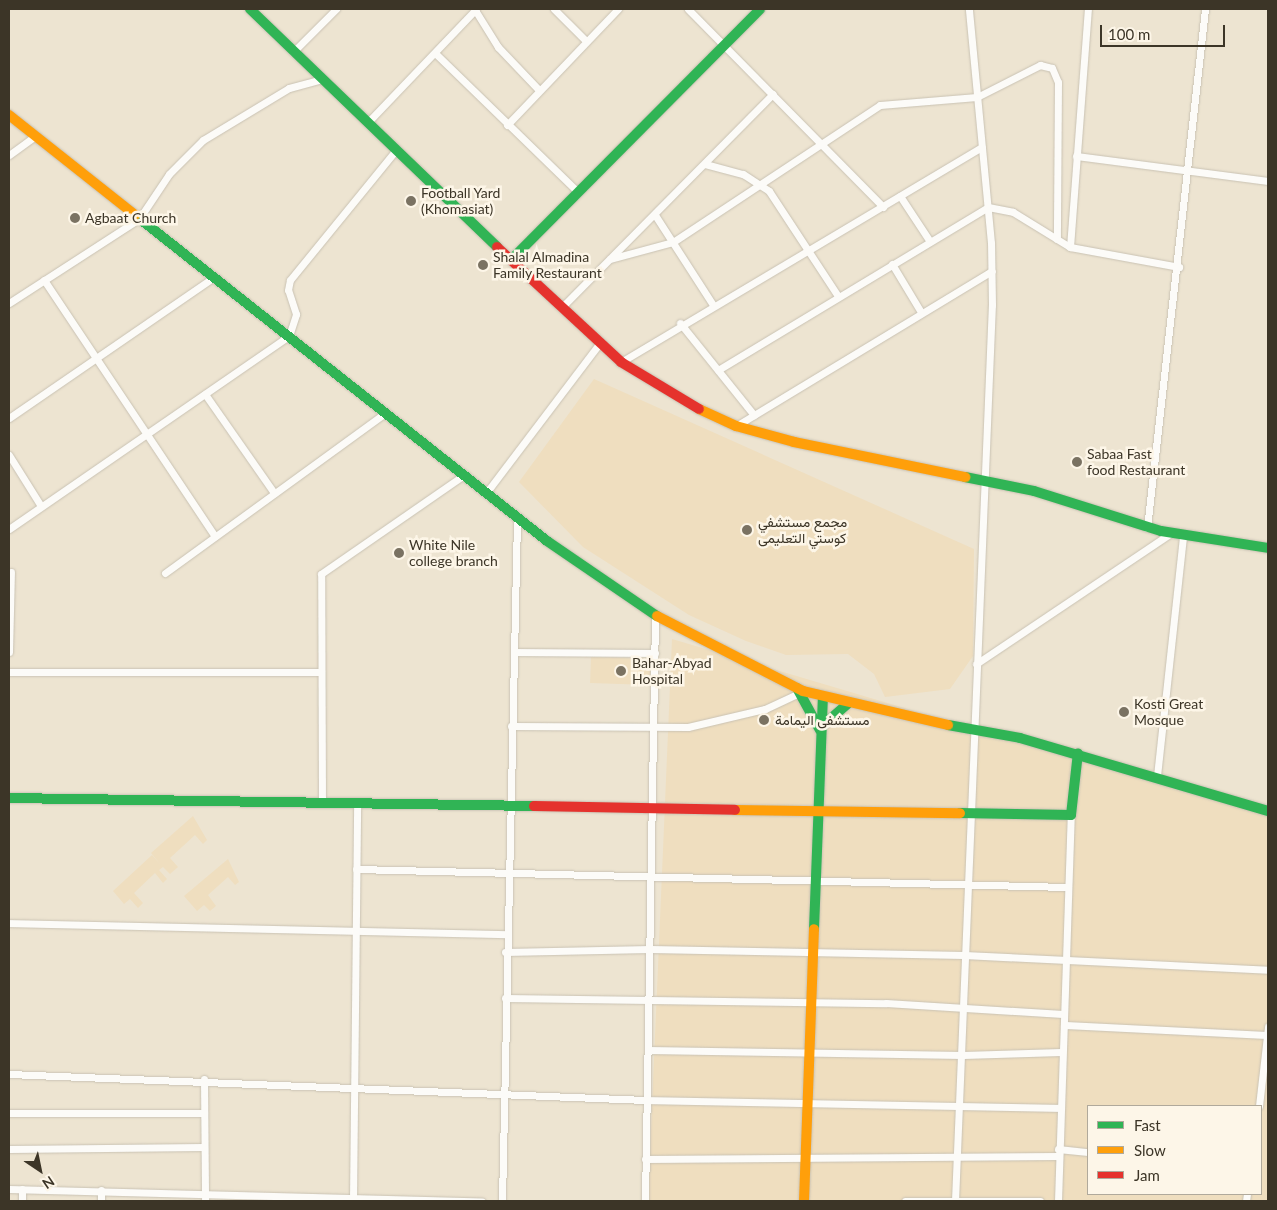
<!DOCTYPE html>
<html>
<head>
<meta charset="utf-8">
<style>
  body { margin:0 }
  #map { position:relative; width:1277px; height:1210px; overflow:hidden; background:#ede4d1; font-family:Lato,Vazirmatn,sans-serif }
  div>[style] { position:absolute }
  .built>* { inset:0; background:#efdebf; transform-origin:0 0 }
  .roads { filter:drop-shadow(0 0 1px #c9c2b3) drop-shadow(0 0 1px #c9c2b3) }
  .street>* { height:7px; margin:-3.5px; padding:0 3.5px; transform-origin:3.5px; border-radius:3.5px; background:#fcfbf8 }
  .fast>* { height:10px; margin:-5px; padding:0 5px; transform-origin:5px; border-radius:5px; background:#30b455 }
  .slow>* { height:10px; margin:-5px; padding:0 5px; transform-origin:5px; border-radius:5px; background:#ff9f0a }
  .jam>* { height:10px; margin:-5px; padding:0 5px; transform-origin:5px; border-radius:5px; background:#e5322d }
  .dots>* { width:14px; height:14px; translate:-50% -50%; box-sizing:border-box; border:2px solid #fdf6e8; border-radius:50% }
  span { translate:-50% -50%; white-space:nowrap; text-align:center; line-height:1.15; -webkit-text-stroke:5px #fdf6e8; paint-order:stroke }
  .poi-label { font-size:14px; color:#3c3527 }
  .left { translate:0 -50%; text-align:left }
  .frame { position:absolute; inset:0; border:10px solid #3c3527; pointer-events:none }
  .legend { position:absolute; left:1087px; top:1105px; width:175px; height:90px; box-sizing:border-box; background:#fdf6e8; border:1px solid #b0a99b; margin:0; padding:6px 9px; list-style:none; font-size:15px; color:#3c3527 }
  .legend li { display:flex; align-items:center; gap:10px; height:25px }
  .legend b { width:25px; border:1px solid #b0a99b }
  .north { position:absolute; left:15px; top:1145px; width:50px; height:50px; -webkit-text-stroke:4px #fdf6e8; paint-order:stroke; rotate:146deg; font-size:14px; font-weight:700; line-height:20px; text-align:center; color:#3c3527 }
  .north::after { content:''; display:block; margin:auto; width:18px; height:22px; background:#3c3527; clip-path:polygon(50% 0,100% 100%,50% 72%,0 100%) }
  .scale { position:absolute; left:1100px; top:25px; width:125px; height:22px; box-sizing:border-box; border:2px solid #3c3527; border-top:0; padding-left:6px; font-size:15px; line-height:18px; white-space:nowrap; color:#3c3527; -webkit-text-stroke:4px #fdf6e8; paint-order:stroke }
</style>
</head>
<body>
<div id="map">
  <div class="built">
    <div style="clip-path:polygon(594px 379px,974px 549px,973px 656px,950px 689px,885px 697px,874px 674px,848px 654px,786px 655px,746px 641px,689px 615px,583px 547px,519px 482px)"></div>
    <div style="clip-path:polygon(evenodd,672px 639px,1268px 816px,1268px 1201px,648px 1201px,672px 639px,1088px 1106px,1261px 1106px,1261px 1194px,1088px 1194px,1088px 1106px)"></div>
    <div style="left:591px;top:657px;width:60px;height:26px;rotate:2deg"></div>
    <div style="clip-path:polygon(193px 816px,207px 840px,203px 844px,195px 835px,170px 858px,178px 867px,170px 874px,163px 867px,159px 870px,167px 879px,163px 883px,155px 873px,134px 893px,143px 903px,138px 908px,130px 899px,124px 904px,113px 891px,152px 855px,161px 865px,151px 853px)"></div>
    <div style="clip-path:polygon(228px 859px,239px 882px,235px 885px,228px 877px,208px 895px,216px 906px,210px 911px,204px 905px,197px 911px,184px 896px)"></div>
  </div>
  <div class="roads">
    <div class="street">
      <div style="left:554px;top:9px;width:45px;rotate:45deg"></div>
      <div style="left:688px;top:9px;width:278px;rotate:45.4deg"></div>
      <div style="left:475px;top:10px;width:44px;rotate:58.1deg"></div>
      <div style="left:498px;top:47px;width:59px;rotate:46.4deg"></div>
      <div style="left:293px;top:52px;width:61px;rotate:-45deg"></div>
      <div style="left:435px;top:53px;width:199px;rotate:44.2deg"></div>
      <div style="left:370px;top:120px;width:153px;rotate:-46.3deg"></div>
      <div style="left:507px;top:125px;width:161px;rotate:-46.3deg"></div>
      <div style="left:9px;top:155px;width:32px;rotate:-36deg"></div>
      <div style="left:1076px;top:156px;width:194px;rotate:7.4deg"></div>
      <div style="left:705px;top:164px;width:39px;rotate:15deg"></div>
      <div style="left:743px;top:174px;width:31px;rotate:33deg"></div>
      <div style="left:769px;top:191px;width:126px;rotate:56.7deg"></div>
      <div style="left:900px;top:196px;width:53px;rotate:56.6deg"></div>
      <div style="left:655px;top:215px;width:107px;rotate:57.2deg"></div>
      <div style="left:1070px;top:247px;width:239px;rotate:-85.7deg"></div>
      <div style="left:610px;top:259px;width:65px;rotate:-15.1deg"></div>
      <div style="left:673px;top:242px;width:248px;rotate:-33.5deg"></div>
      <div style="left:880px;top:105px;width:97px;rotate:-4.7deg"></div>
      <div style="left:977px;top:97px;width:71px;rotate:-26.9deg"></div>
      <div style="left:1040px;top:65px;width:12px;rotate:14deg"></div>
      <div style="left:1052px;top:68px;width:15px;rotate:67deg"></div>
      <div style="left:1058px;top:82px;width:157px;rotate:90.4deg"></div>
      <div style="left:892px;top:264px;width:56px;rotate:58.9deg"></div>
      <div style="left:44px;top:280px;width:308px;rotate:56.3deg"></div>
      <div style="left:9px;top:303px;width:155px;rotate:-32.9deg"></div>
      <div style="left:139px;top:219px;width:54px;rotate:-56.3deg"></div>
      <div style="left:169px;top:174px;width:48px;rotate:-45deg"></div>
      <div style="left:203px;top:140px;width:100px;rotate:-31.2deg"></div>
      <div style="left:289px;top:88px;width:34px;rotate:-15deg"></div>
      <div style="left:561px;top:308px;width:301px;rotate:-45.3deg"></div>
      <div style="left:680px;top:323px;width:118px;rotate:51.2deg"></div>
      <div style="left:621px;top:362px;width:420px;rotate:-30.8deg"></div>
      <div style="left:718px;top:370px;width:315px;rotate:-31.1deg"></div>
      <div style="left:988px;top:207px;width:25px;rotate:11deg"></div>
      <div style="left:1013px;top:212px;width:67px;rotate:31.6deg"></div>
      <div style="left:1070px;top:247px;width:111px;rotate:10.4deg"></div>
      <div style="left:205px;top:394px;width:121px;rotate:55.1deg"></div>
      <div style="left:9px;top:418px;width:249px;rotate:-34.5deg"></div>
      <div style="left:736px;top:426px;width:299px;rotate:-31.2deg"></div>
      <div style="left:9px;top:455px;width:60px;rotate:57.9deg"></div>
      <div style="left:486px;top:493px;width:188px;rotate:-52.8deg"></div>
      <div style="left:1147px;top:528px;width:522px;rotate:-83.62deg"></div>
      <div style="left:9px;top:529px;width:340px;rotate:-34.6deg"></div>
      <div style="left:289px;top:336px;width:23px;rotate:-72deg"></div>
      <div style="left:296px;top:314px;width:25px;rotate:-108deg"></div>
      <div style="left:288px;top:290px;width:10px;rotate:-79deg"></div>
      <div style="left:290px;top:280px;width:169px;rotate:-50.8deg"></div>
      <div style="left:165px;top:573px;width:274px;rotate:-36deg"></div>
      <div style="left:9px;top:652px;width:80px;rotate:-88.6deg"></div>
      <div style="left:514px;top:652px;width:141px;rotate:0.4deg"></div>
      <div style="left:976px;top:664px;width:235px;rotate:-33.9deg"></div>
      <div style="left:9px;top:672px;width:312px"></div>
      <div style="left:511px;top:726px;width:177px;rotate:0.3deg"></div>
      <div style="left:688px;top:727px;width:79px;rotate:-13.2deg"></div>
      <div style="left:765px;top:709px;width:38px;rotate:-25deg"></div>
      <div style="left:1157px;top:776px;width:242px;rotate:-83.8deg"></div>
      <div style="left:322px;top:804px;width:230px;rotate:-90.2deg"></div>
      <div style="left:321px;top:574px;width:174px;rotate:-34.7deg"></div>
      <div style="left:356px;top:869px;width:711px;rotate:1.45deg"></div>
      <div style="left:9px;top:923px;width:496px;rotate:1.3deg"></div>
      <div style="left:505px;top:952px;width:145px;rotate:-1.2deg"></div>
      <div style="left:650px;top:949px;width:314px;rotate:1.1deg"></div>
      <div style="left:964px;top:955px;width:304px;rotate:2.8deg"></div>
      <div style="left:505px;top:998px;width:381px;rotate:0.8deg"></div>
      <div style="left:886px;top:1003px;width:177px;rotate:3.6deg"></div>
      <div style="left:1064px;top:1025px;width:204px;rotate:2.8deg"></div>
      <div style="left:648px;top:1050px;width:315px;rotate:0.9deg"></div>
      <div style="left:963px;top:1055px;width:98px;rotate:-1.8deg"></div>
      <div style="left:9px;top:1074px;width:638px;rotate:2.34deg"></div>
      <div style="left:646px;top:1100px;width:414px;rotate:1.1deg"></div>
      <div style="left:204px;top:1079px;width:122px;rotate:89.5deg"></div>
      <div style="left:1259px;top:1106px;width:80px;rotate:-83.5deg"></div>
      <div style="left:9px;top:1113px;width:195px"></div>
      <div style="left:9px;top:1149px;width:195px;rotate:-0.6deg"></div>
      <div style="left:1058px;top:1149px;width:30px;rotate:6deg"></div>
      <div style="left:645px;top:1159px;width:414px;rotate:-0.4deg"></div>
      <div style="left:9px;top:1189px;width:473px;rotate:1.5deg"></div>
      <div style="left:22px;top:1201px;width:12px;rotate:-90deg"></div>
      <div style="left:101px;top:1201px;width:11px;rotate:-90deg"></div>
      <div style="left:353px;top:1201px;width:396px;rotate:-89.4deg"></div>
      <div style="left:502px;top:1201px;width:683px;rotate:-88.74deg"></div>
      <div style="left:645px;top:1201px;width:586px;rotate:-89.02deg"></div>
      <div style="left:905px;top:1201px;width:135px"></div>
      <div style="left:955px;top:1201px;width:897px;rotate:-87.64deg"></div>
      <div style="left:992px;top:305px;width:62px;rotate:-90.9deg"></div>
      <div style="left:991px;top:243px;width:235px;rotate:-95.4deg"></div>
      <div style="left:1058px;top:1201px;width:386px;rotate:-88.1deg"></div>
      <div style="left:1246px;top:1201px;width:7px;rotate:-82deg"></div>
    </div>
    <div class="fast">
      <div style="left:250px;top:9px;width:343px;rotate:43.9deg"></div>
      <div style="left:135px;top:215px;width:525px;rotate:38.35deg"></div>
      <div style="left:547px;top:541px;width:133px;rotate:34.3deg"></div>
      <div style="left:512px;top:259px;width:352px;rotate:-45.2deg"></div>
      <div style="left:965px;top:477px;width:70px;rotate:11.5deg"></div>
      <div style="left:1034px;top:491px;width:133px;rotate:17.5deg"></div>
      <div style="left:1161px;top:531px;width:108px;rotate:9deg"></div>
      <div style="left:797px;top:688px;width:48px;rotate:61.3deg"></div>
      <div style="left:948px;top:725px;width:73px;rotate:10.2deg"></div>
      <div style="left:1020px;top:738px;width:259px;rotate:16.4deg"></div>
      <div style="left:821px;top:727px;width:35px;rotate:-41deg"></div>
      <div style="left:9px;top:798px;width:525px;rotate:0.87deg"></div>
      <div style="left:960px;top:813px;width:111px;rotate:1deg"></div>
      <div style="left:1071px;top:815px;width:62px;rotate:-83.6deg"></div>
      <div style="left:814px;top:929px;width:232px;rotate:-87.8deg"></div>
    </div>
    <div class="slow">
      <div style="left:9px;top:115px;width:161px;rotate:38.4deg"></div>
      <div style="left:699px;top:409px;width:41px;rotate:24.7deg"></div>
      <div style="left:736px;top:426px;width:60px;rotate:15.4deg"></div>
      <div style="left:794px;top:442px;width:175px;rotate:11.6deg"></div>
      <div style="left:657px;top:616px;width:164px;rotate:27.2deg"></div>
      <div style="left:803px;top:691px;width:149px;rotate:13.2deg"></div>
      <div style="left:735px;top:810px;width:225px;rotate:0.8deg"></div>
      <div style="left:804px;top:1201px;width:272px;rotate:-87.9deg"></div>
    </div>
    <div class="jam">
      <div style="left:497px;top:247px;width:169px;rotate:42.8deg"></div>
      <div style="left:621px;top:362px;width:91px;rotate:31.1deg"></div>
      <div style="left:534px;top:806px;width:201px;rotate:1.1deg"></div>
    </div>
  </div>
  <div class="dots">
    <div style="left:411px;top:201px;background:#7a7262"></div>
    <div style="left:75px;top:218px;background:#7a7262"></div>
    <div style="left:483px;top:265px;background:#7a7262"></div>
    <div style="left:1077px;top:462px;background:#7a7262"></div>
    <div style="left:747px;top:530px;background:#7a7262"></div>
    <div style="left:399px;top:553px;background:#7a7262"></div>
    <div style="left:621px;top:671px;background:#7a7262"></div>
    <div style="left:1124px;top:712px;background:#7a7262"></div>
    <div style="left:764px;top:720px;background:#7a7262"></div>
  </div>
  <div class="poi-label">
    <span class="left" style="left:421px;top:201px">Football Yard<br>(Khomasiat)</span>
    <span class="left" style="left:85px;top:218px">Agbaat Church</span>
    <span class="left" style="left:493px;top:265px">Shalal Almadina<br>Family Restaurant</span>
    <span class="left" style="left:1087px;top:462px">Sabaa Fast<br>food Restaurant</span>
    <span class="left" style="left:758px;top:530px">مجمع مستشفي<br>كوستي التعليمى</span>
    <span class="left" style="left:409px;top:553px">White Nile<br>college branch</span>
    <span class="left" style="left:632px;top:671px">Bahar-Abyad<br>Hospital</span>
    <span class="left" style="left:1134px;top:712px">Kosti Great<br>Mosque</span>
    <span class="left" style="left:775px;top:720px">مستشفى اليمامة</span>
  </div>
  <div class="frame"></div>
  <ul class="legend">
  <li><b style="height:6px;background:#30b455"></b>Fast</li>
  <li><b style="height:6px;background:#ff9f0a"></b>Slow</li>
  <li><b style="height:6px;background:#e5322d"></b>Jam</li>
  </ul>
  <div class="north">N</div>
  <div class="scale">100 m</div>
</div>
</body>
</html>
